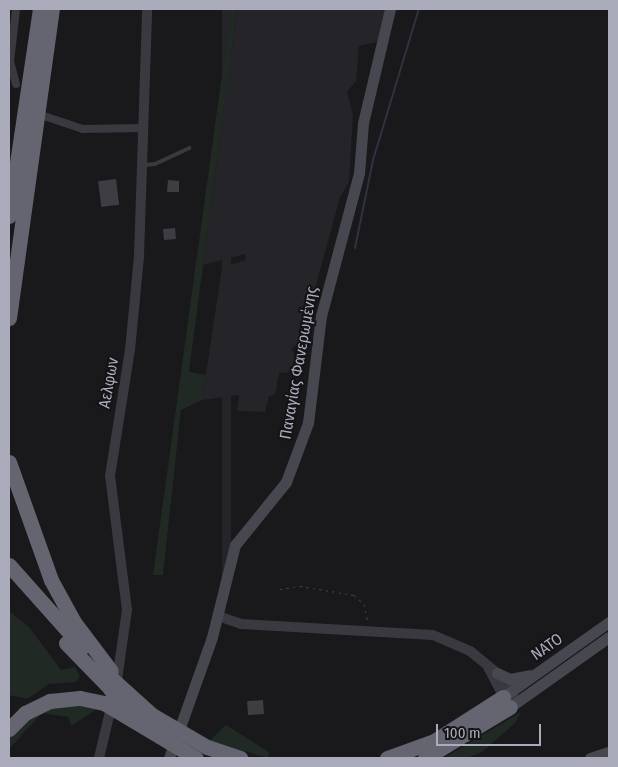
<!DOCTYPE html>
<html>
<head>
<meta charset="utf-8">
<style>
  body { margin:0 }
  #map { position:relative; width:618px; height:767px; overflow:hidden; background:#19181b; font-family:"Fira Sans Condensed",sans-serif }
  div>[style] { position:absolute }
  .built>* { inset:0; background:#252428; transform-origin:0 0 }
  .green>* { inset:0; background:#202923 }
  .stream>* { height:2px; margin:-1px; padding:0 1px; transform-origin:1px; border-radius:1px; background:#2d3340 }
  .building>* { inset:0; background:#3e3d43; transform-origin:0 0 }
  .path>* { height:1px; margin-top:-0.5px; transform-origin:0; background:repeating-linear-gradient(90deg,#3f3f47 0 2.5px,transparent 0 6.5px) }
  .service>* { height:4px; margin:-2px; padding:0 2px; transform-origin:2px; border-radius:2px; background:#3a3940 }
  .minor>* { height:8px; margin:-4px; padding:0 4px; transform-origin:4px; border-radius:4px; background:#3a3940 }
  .tertiary>* { height:10px; margin:-5px; padding:0 5px; transform-origin:5px; border-radius:5px; background:#3a3940 }
  .secondary>* { height:11px; margin:-5.5px; padding:0 5.5px; transform-origin:5.5px; border-radius:5.5px; background:#474750 }
  .motorway>* { height:15px; margin:-7.5px; padding:0 7.5px; transform-origin:7.5px; border-radius:7.5px; background:#656571 }
  .motorway-bridge>* { height:15px; margin:-7.5px; padding:0 7.5px; transform-origin:7.5px; border-radius:7.5px; background:#656571 }
  span { translate:-50% -50%; white-space:nowrap; text-align:center; line-height:1.15; -webkit-text-stroke:4px #141316; paint-order:stroke }
  .street-label { font-size:16px; color:#aaabbb }
  .frame { position:absolute; inset:0; border:10px solid #aaabbb; pointer-events:none }
  .scale { position:absolute; left:436px; top:724px; width:105px; height:22px; box-sizing:border-box; border:2px solid #aaabbb; border-top:0; padding-left:6px; font-size:15px; line-height:18px; white-space:nowrap; color:#aaabbb; -webkit-text-stroke:4px #141316; paint-order:stroke }
</style>
</head>
<body>
<div id="map">
  <div class="built">
    <div style="left:222px;top:9px;width:9px;height:570px"></div>
    <div style="clip-path:polygon(237px 9px,385px 9px,377px 42px,359px 46px,356px 81px,347px 92px,353px 115px,349px 182px,340px 197px,301px 340px,291px 349px,295px 355px,291px 372px,279px 373px,275px 395px,269px 396px,265px 412px,237px 411px,239px 395px,202px 400px,222px 267px,246px 260px,245px 254px,203px 265px)"></div>
  </div>
  <div class="green">
    <div style="clip-path:polygon(231px 9px,237px 9px,189px 372px,206px 375px,202px 400px,181px 410px,163px 575px,153px 575px)"></div>
    <div style="clip-path:polygon(9px 611px,29px 627px,61px 670px,75px 667px,80px 677px,76px 682px,49px 684px,27px 699px,9px 695px)"></div>
    <div style="clip-path:polygon(96px 704px,97px 709px,71px 726px,68px 717px,42px 713px,9px 749px,9px 734px,38px 708px)"></div>
    <div style="clip-path:polygon(521px 712px,515px 723px,482px 752px,467px 758px,444px 758px)"></div>
    <div style="clip-path:polygon(226px 725px,269px 752px,268px 758px,209px 741px)"></div>
  </div>
  <div class="stream">
    <div style="left:355px;top:248px;width:90px;rotate:-78.4deg"></div>
    <div style="left:373px;top:160px;width:158px;rotate:-73.1deg"></div>
  </div>
  <div class="building">
    <div style="left:116px;top:179px;width:26px;height:18px;rotate:83deg"></div>
    <div style="clip-path:polygon(168px 180px,179px 181px,179px 192px,167px 192px)"></div>
    <div style="left:175px;top:228px;width:11px;height:12px;rotate:85deg"></div>
    <div style="left:263px;top:700px;width:14px;height:16px;rotate:86deg"></div>
  </div>
  <div class="path">
    <div style="left:280px;top:589px;width:20px;rotate:-9deg"></div>
    <div style="left:300px;top:586px;width:55px;rotate:9.5deg"></div>
    <div style="left:354px;top:595px;width:13px;rotate:42deg"></div>
    <div style="left:364px;top:604px;width:19px;rotate:78deg"></div>
  </div>
  <div class="service">
    <div style="left:144px;top:165px;width:11px;rotate:-5deg"></div>
    <div style="left:155px;top:164px;width:38px;rotate:-25deg"></div>
  </div>
  <div class="minor">
    <div style="left:16px;top:84px;width:23px;rotate:-105deg"></div>
    <div style="left:10px;top:62px;width:53px;rotate:-83.5deg"></div>
    <div style="left:44px;top:116px;width:41px;rotate:18.4deg"></div>
    <div style="left:83px;top:129px;width:60px;rotate:-1deg"></div>
  </div>
  <div class="tertiary">
    <div style="left:218px;top:616px;width:24px;rotate:19deg"></div>
    <div style="left:241px;top:624px;width:192px;rotate:3.3deg"></div>
    <div style="left:433px;top:635px;width:40px;rotate:23.4deg"></div>
    <div style="left:470px;top:651px;width:35px;rotate:39deg"></div>
    <div style="left:497px;top:673px;width:29px;rotate:55deg"></div>
    <div style="left:488px;top:667px;width:38px;rotate:62deg"></div>
    <div style="left:116px;top:687px;width:78px;rotate:-81.9deg"></div>
    <div style="left:127px;top:610px;width:135px;rotate:-97.2deg"></div>
    <div style="left:110px;top:476px;width:128px;rotate:-81deg"></div>
    <div style="left:130px;top:350px;width:94px;rotate:-84.5deg"></div>
    <div style="left:139px;top:256px;width:247px;rotate:-88.1deg"></div>
    <div style="left:99px;top:758px;width:57px;rotate:-76.7deg"></div>
  </div>
  <div class="secondary">
    <div style="left:497px;top:673px;width:14px;rotate:25deg"></div>
    <div style="left:510px;top:679px;width:20px;rotate:-11deg"></div>
    <div style="left:503px;top:697px;width:130px;rotate:-35.3deg"></div>
    <div style="left:510px;top:707px;width:121px;rotate:-35.3deg"></div>
    <div style="left:169px;top:758px;width:128px;rotate:-70.4deg"></div>
    <div style="left:212px;top:637px;width:95px;rotate:-76deg"></div>
    <div style="left:235px;top:545px;width:81px;rotate:-51deg"></div>
    <div style="left:286px;top:482px;width:63px;rotate:-69.6deg"></div>
    <div style="left:308px;top:423px;width:108px;rotate:-83.1deg"></div>
    <div style="left:321px;top:316px;width:148px;rotate:-75.1deg"></div>
    <div style="left:359px;top:173px;width:50px;rotate:-85.4deg"></div>
    <div style="left:363px;top:123px;width:117px;rotate:-76.7deg"></div>
    <div style="left:590px;top:758px;width:20px;rotate:-18deg"></div>
  </div>
  <div class="motorway">
    <div style="left:9px;top:216px;width:209px;rotate:-81.5deg"></div>
    <div style="left:9px;top:318px;width:312px;rotate:-82.1deg"></div>
    <div style="left:9px;top:462px;width:125px;rotate:70.4deg"></div>
    <div style="left:51px;top:580px;width:48px;rotate:61.3deg"></div>
    <div style="left:74px;top:622px;width:61px;rotate:52.9deg"></div>
    <div style="left:9px;top:565px;width:110px;rotate:48.3deg"></div>
    <div style="left:66px;top:643px;width:60px;rotate:45.7deg"></div>
    <div style="left:9px;top:729px;width:23px;rotate:-45deg"></div>
    <div style="left:25px;top:713px;width:28px;rotate:-26deg"></div>
    <div style="left:50px;top:701px;width:30px;rotate:-6deg"></div>
    <div style="left:80px;top:698px;width:25px;rotate:12deg"></div>
    <div style="left:207px;top:747px;width:35px;rotate:18deg"></div>
    <div style="left:387px;top:758px;width:50px;rotate:-19.9deg"></div>
    <div style="left:434px;top:741px;width:82px;rotate:-32.5deg"></div>
    <div style="left:425px;top:758px;width:99px;rotate:-31deg"></div>
  </div>
  <div class="motorway-bridge">
    <div style="left:110px;top:677px;width:57px;rotate:42.1deg"></div>
    <div style="left:152px;top:715px;width:64px;rotate:30.2deg"></div>
    <div style="left:110px;top:689px;width:62px;rotate:41.1deg"></div>
    <div style="left:104px;top:703px;width:107px;rotate:30.9deg"></div>
  </div>
  <div class="street-label">
    <span style="left:299px;top:363px;rotate:-80deg">Παναγίας Φανερωμένης</span>
    <span style="left:109px;top:383px;rotate:-80deg">Αελφων</span>
    <span style="left:547px;top:647px;rotate:-35deg">ΝΑΤΟ</span>
  </div>
  <div class="frame"></div>
  <div class="scale">100 m</div>
</div>
</body>
</html>
